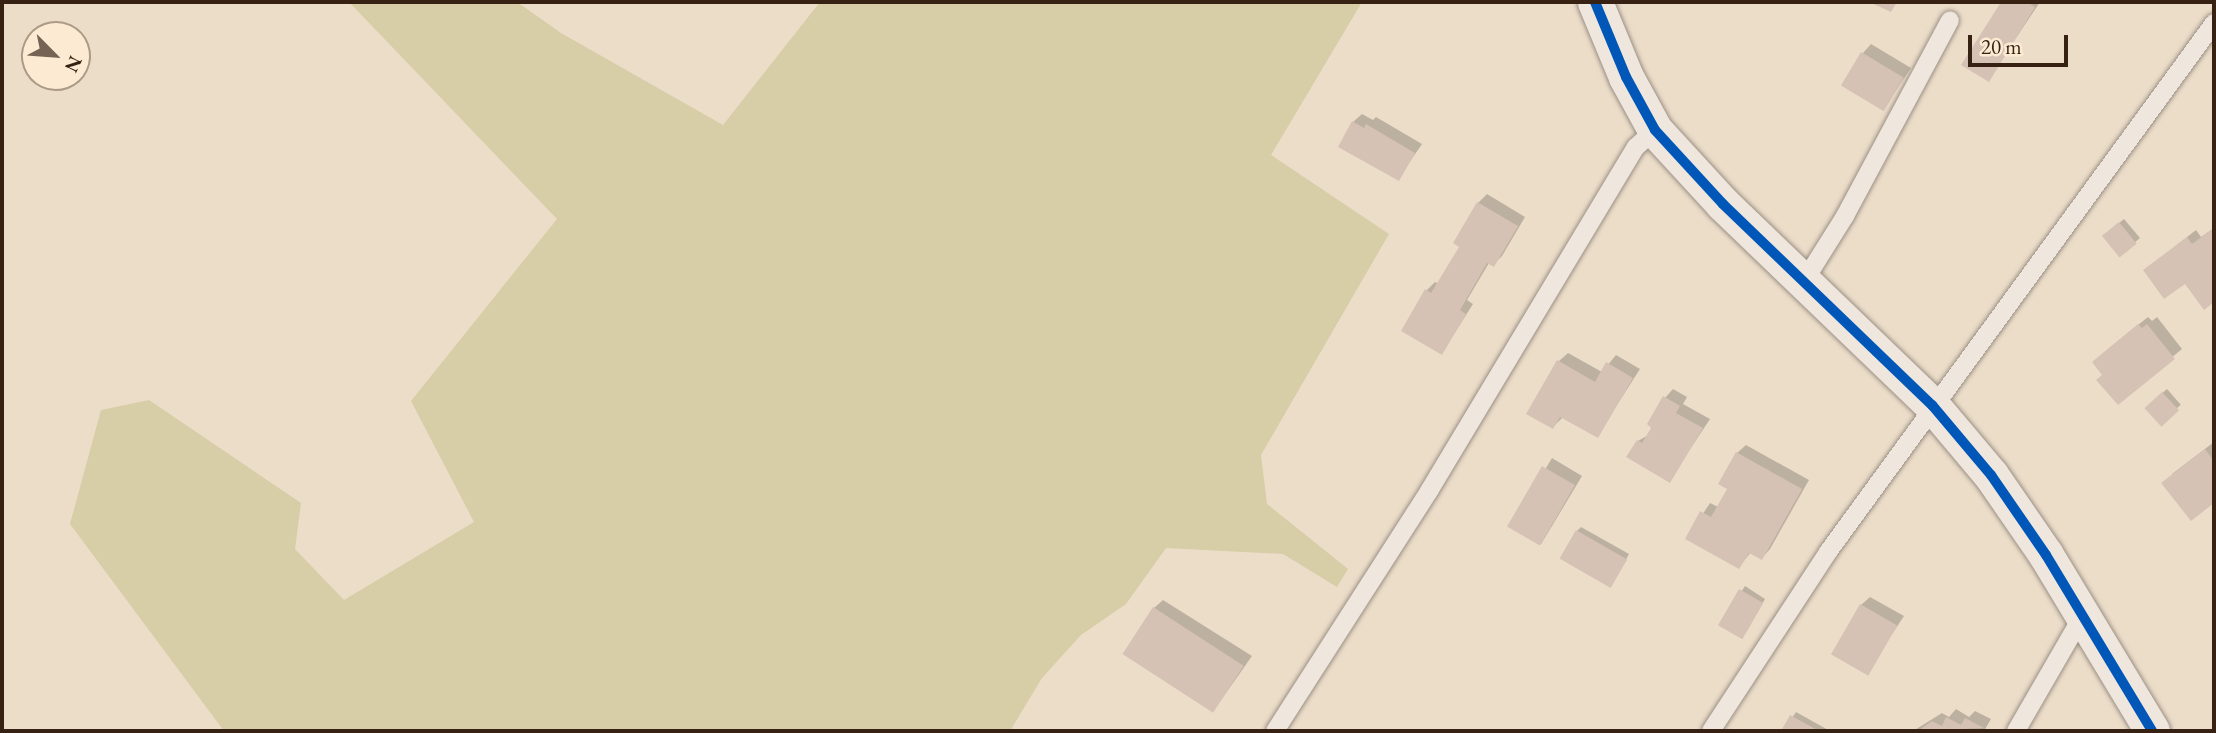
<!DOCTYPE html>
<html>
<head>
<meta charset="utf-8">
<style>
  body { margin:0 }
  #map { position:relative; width:2216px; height:733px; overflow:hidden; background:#ecddc9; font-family:"EB Garamond",serif }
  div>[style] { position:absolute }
  .green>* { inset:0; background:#d7cda7 }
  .shadow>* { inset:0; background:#0003; transform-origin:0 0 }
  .building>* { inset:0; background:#d5c2b5; transform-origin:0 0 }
  .roads { filter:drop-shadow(0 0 2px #9b9084) drop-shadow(0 0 2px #9b9084) }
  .service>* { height:18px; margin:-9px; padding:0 9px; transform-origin:9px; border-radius:9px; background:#efe6dd }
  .minor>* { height:35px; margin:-17.5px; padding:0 17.5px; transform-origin:17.5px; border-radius:17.5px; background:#efe6dd }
  .cycleway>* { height:10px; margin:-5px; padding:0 5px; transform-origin:5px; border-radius:5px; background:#0057b8 }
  span { translate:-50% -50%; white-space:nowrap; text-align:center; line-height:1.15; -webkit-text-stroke:5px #fcead3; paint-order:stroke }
  .frame { position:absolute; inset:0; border:4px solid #362113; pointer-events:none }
  .north { position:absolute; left:21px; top:21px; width:70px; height:70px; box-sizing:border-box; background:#fcead3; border:2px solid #ad9a86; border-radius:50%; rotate:115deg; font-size:19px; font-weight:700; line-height:28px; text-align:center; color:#362113 }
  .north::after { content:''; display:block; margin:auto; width:24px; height:32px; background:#766353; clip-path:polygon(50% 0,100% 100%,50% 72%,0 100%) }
  .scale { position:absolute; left:1968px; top:35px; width:100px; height:32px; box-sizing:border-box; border:4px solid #362113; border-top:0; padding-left:9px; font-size:21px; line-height:24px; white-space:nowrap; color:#362113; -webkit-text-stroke:5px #fcead3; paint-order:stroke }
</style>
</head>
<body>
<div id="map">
  <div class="green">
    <div style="clip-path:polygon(349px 2px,517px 2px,561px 33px,723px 125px,820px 2px,1362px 2px,1271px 155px,1389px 234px,1261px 455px,1267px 504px,1348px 569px,1337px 587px,1283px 554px,1166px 548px,1126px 604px,1081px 635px,1042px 678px,1010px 731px,224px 731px,70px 524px,101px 410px,149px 400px,301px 503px,295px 549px,344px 600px,474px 522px,411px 401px,557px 219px)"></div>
  </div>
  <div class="shadow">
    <div style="clip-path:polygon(2003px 2px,2040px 2px,1988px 80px,1963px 65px)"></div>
    <div style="clip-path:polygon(1871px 44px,1911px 68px,1883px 110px,1863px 53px)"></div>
    <div style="clip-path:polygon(1362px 114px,1373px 120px,1376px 117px,1422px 144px,1398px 179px,1353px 122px)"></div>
    <div style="clip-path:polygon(1487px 194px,1525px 217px,1502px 256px,1493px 265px,1489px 263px,1467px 300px,1473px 304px,1442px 353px,1427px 290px,1435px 282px,1439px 284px,1461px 246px,1478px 203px)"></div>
    <div style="clip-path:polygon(2124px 219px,2140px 238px,2120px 255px,2108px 232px)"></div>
    <div style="clip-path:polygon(2214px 228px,2214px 300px,2205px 307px,2186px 281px,2145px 270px,2196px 230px,2201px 237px)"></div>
    <div style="clip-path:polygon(2148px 317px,2152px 321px,2157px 317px,2182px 349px,2118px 402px,2103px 374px,2102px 354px)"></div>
    <div style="clip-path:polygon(1568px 353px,1602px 372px,1616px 355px,1640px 369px,1597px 436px,1563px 417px,1553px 427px,1559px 361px)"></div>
    <div style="clip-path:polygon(1673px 389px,1687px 397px,1683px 404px,1710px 419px,1669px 481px,1638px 441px,1650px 434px,1665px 398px)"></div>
    <div style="left:2167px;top:389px;width:21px;height:28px;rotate:49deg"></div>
    <div style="clip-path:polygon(2214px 442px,2214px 501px,2191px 518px,2172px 474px)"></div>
    <div style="clip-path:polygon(1746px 445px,1809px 480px,1770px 549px,1762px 558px,1751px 552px,1739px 567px,1687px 538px,1710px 503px,1718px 507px,1729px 488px,1737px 453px)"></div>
    <div style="left:1552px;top:458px;width:35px;height:80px;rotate:31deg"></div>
    <div style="clip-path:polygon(1581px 527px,1629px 554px,1614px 581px,1577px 531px)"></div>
    <div style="clip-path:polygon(1745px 586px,1765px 599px,1745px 634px,1720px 625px)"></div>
    <div style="clip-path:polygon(1870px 597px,1904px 616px,1867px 672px,1861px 605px)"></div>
    <div style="clip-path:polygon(1163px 600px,1252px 656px,1214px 710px,1154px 608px)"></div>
    <div style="clip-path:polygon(1956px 709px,1969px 717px,1975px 711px,1991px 719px,1984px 731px,1913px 731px,1942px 713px,1949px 717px)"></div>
    <div style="clip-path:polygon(1796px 712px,1830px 731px,1783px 731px)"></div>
  </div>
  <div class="building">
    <div style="clip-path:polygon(1869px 2px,1897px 2px,1891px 12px)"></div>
    <div style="clip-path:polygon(2001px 2px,2027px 2px,2035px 7px,1989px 82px,1961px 65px)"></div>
    <div style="left:1861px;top:52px;width:50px;height:39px;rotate:31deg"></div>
    <div style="clip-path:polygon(1352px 121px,1364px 128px,1366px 124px,1415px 153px,1399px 181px,1338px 147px)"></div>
    <div style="clip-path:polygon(1477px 202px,1518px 226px,1494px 267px,1487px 263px,1460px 310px,1466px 314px,1442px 355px,1401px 331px,1425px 289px,1431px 293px,1459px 247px,1453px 243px)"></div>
    <div style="left:2119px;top:222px;width:28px;height:22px;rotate:51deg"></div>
    <div style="clip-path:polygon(2214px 228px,2214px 302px,2204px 310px,2185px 284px,2164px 299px,2143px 270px,2187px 237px,2192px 244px)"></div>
    <div style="clip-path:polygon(2138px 324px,2142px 328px,2147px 324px,2175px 359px,2118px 405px,2096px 380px,2102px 375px,2092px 362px)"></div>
    <div style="clip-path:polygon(1557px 360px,1595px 382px,1606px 362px,1633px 378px,1598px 438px,1560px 417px,1553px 429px,1526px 414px)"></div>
    <div style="left:2162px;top:392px;width:25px;height:24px;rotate:47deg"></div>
    <div style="clip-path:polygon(1663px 396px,1680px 406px,1676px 413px,1703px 428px,1670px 483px,1626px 457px,1637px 440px,1642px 443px,1651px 428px,1647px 424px)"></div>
    <div style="clip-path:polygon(2205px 449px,2214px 461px,2214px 503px,2191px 521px,2161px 483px)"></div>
    <div style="clip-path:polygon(1736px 452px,1802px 489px,1762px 560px,1749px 553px,1739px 569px,1685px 539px,1700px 511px,1711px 517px,1727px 489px,1718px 484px)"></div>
    <div style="left:1542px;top:466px;width:38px;height:70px;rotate:30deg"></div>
    <div style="left:1576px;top:530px;width:59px;height:33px;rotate:30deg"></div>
    <div style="left:1739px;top:589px;width:28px;height:42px;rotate:30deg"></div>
    <div style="left:1860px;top:604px;width:43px;height:58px;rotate:30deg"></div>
    <div style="left:1153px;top:607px;width:108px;height:56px;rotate:33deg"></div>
    <div style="clip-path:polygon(1790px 715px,1819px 731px,1781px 731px)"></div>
    <div style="clip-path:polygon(1946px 717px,1961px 725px,1965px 718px,1984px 728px,1918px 731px,1932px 721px,1942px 726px)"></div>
  </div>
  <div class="roads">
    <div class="service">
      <div style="left:1803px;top:283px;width:79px;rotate:-57.9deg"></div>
      <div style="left:1845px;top:216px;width:222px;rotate:-61.8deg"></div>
      <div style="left:1275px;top:731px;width:285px;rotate:-57.3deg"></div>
      <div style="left:1429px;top:491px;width:401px;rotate:-59deg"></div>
      <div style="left:1636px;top:147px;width:25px;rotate:-42deg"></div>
      <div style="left:1711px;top:731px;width:214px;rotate:-56.8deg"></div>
      <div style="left:1828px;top:552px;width:655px;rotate:-53.88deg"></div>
      <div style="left:2016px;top:731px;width:134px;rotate:-60deg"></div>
    </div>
    <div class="minor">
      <div style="left:1595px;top:2px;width:81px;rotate:67.5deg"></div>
      <div style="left:1626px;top:77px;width:60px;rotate:61.3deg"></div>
      <div style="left:1655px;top:130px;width:100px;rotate:47.4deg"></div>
      <div style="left:1723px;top:204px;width:290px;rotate:43.9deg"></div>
      <div style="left:1932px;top:405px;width:92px;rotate:49.9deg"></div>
      <div style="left:1991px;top:475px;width:97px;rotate:55.5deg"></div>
      <div style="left:2046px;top:555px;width:205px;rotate:58.9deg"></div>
    </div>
  </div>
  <div class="cycleway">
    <div style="left:1595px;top:2px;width:81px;rotate:67.5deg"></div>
    <div style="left:1626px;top:77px;width:60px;rotate:61.3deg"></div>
    <div style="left:1655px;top:130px;width:100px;rotate:47.4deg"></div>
    <div style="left:1723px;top:204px;width:290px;rotate:43.9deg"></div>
    <div style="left:1932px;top:405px;width:92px;rotate:49.9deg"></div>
    <div style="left:1991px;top:475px;width:97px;rotate:55.5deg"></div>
    <div style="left:2046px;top:555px;width:205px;rotate:58.9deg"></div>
  </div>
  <div class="frame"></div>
  <div class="north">N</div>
  <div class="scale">20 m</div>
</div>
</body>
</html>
